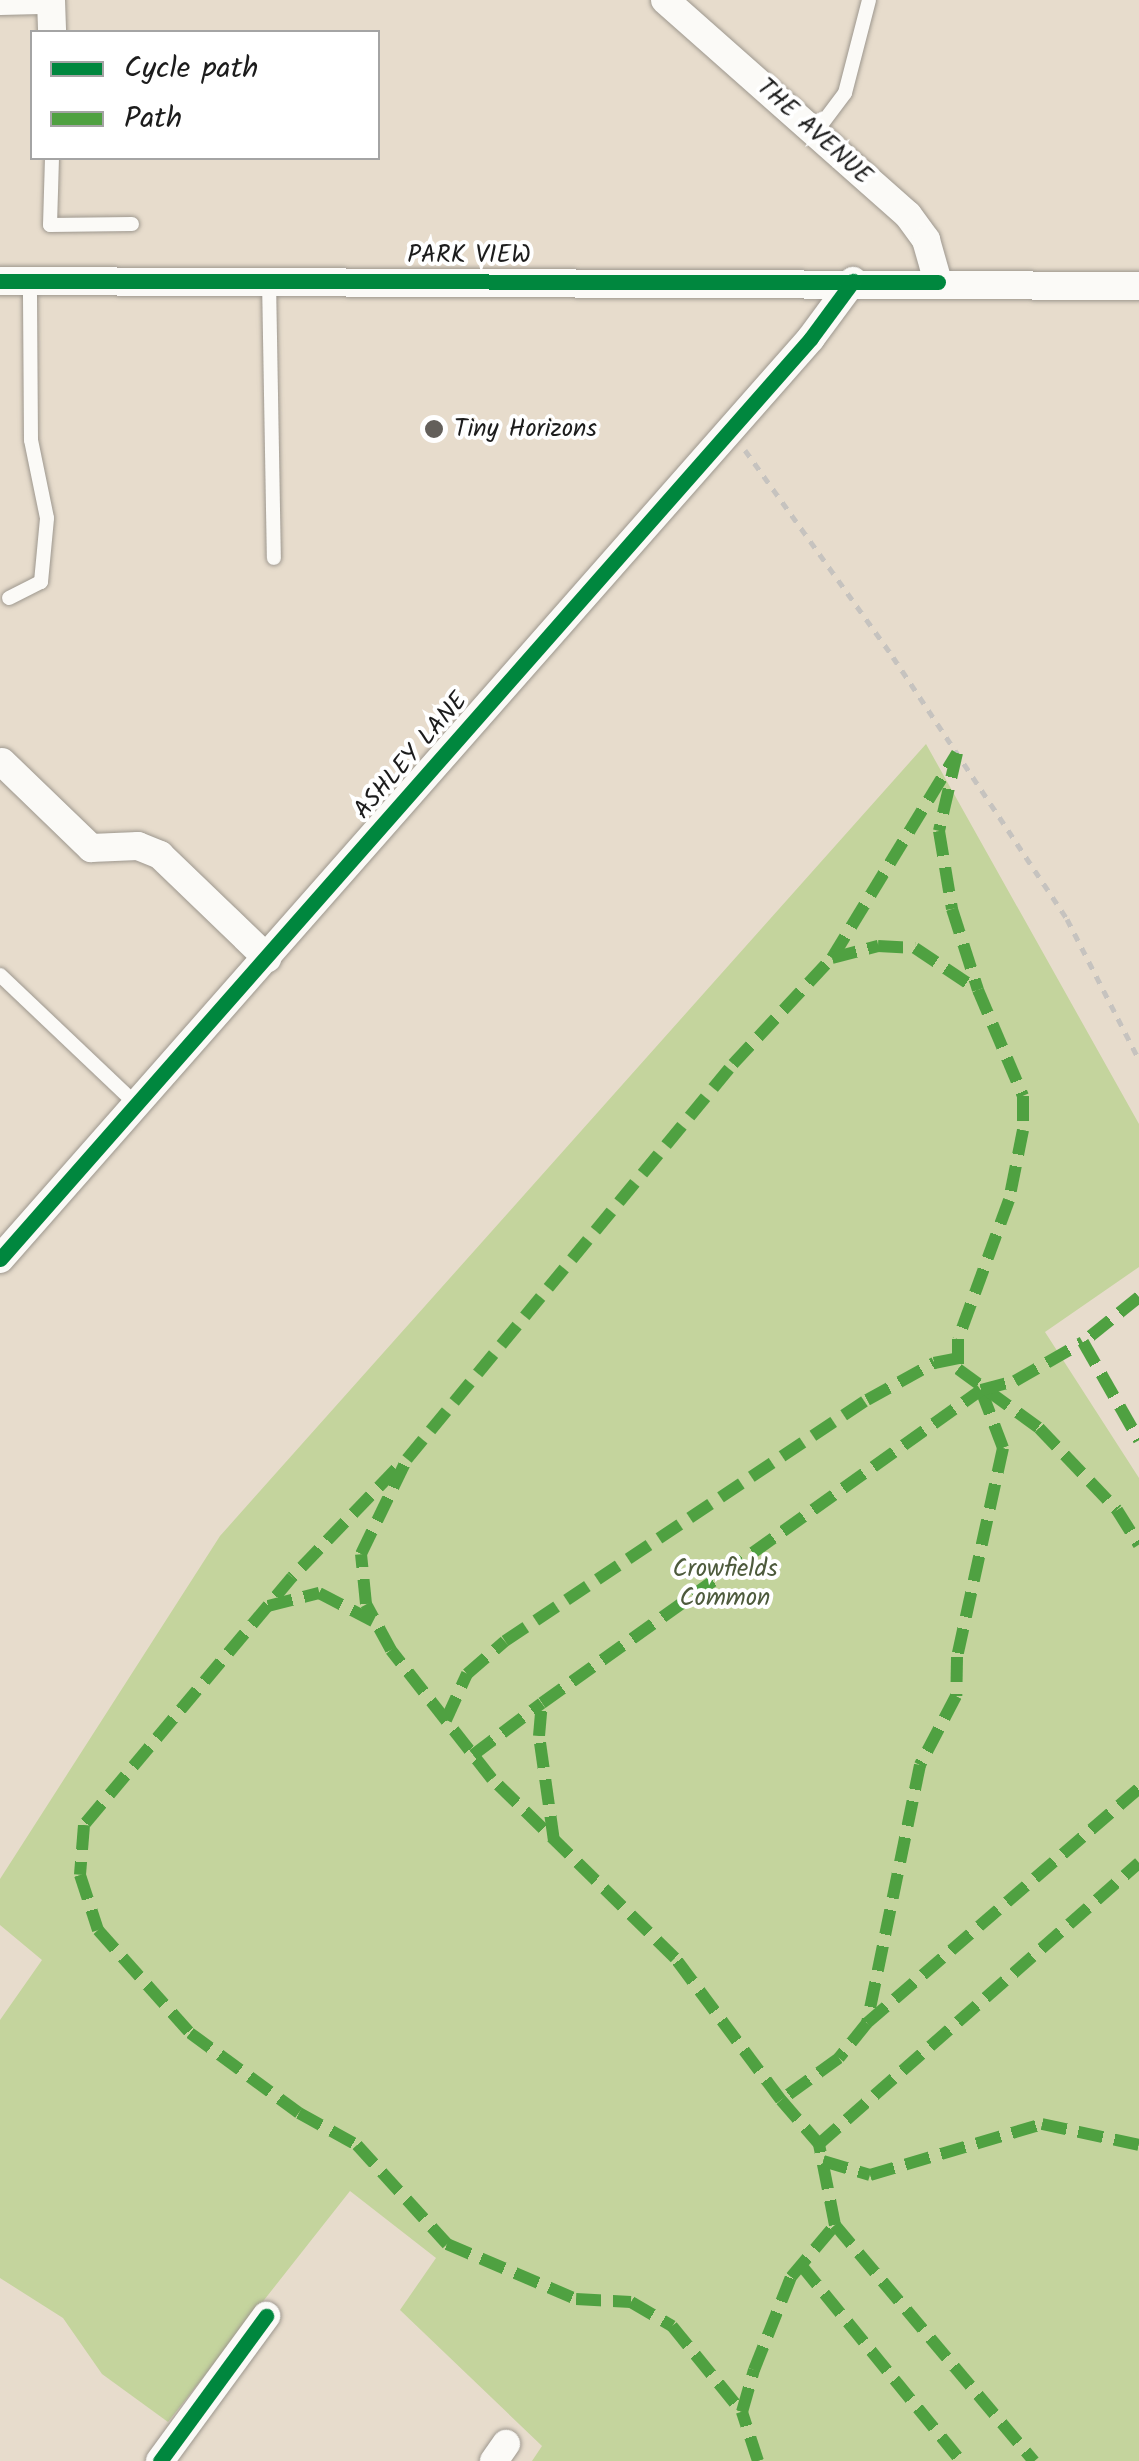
<!DOCTYPE html>
<html>
<head>
<meta charset="utf-8">
<style>
  body { margin:0 }
  #map { position:relative; width:1139px; height:2461px; overflow:hidden; background:#e7dccc; font-family:Kalam,sans-serif }
  div>[style] { position:absolute }
  .green>* { inset:0; background:#c4d49d }
  .path>* { height:5px; margin-top:-2.5px; transform-origin:0; background:repeating-linear-gradient(90deg,#c6c3bf 0 8px,transparent 0 16px) }
  .roads { filter:drop-shadow(0 0 2px #9d978e) drop-shadow(0 0 2px #9d978e) }
  .lane>* { height:14px; margin:-7px; padding:0 7px; transform-origin:7px; border-radius:7px; background:#fbfaf7 }
  .street>* { height:28px; margin:-14px; padding:0 14px; transform-origin:14px; border-radius:14px; background:#fbfaf7 }
  .quiet>* { height:12px; margin-top:-6px; transform-origin:0; background:repeating-linear-gradient(90deg,#4fa141 0 25px,transparent 0 37px) }
  .cycleway>* { height:15px; margin:-7.5px; padding:0 7.5px; transform-origin:7.5px; border-radius:7.5px; background:#00873e }
  .dots>* { width:28px; height:28px; translate:-50% -50%; box-sizing:border-box; border:5px solid #fff; border-radius:50% }
  span { translate:-50% -50%; white-space:nowrap; text-align:center; line-height:1.15; -webkit-text-stroke:8px #fff; paint-order:stroke }
  .street-label { font-size:25px; color:#1c1c1c }
  .poi-label { font-size:25px; color:#1c1c1c }
  .left { translate:0 -50%; text-align:left }
  .park-label { font-size:25px; color:#4d5a3c }
  .legend { position:absolute; left:30px; top:30px; width:350px; height:130px; box-sizing:border-box; background:#fff; border:2px solid #a4a4a4; margin:0; padding:12px 18px; list-style:none; font-size:30px; color:#1c1c1c }
  .legend li { display:flex; align-items:center; gap:20px; height:50px }
  .legend b { width:50px; border:2px solid #a4a4a4 }
</style>
</head>
<body>
<div id="map">
  <div class="green">
    <div style="clip-path:polygon(926px 744px,1139px 1124px,1139px 1267px,1045px 1332px,1139px 1478px,1139px 2461px,532px 2461px,542px 2446px,400px 2310px,436px 2258px,350px 2191px,168px 2422px,102px 2374px,63px 2318px,0 2278px,0 2020px,42px 1960px,0 1925px,0 1879px,220px 1536px)"></div>
  </div>
  <div class="path">
    <div style="left:745px;top:450px;width:254px;rotate:54.4deg"></div>
    <div style="left:893px;top:657px;width:315px;rotate:56.4deg"></div>
    <div style="left:1067px;top:919px;width:158px;rotate:62.9deg"></div>
  </div>
  <div class="roads">
    <div class="lane">
      <div style="left:815px;top:133px;width:50px;rotate:-53.1deg"></div>
      <div style="left:845px;top:93px;width:96px;rotate:-75.5deg"></div>
      <div style="left:52px;top:158px;width:67px;rotate:91.7deg"></div>
      <div style="left:50px;top:225px;width:82px;rotate:-0.7deg"></div>
      <div style="left:269px;top:280px;width:278px;rotate:89deg"></div>
      <div style="left:9px;top:598px;width:36px;rotate:-27deg"></div>
      <div style="left:41px;top:582px;width:64px;rotate:-84.6deg"></div>
      <div style="left:47px;top:518px;width:80px;rotate:-101.6deg"></div>
      <div style="left:31px;top:440px;width:159px;rotate:-90.4deg"></div>
      <div style="left:0;top:975px;width:189px;rotate:43.5deg"></div>
    </div>
    <div class="street">
      <div style="left:51px;top:0;width:32px;rotate:88deg"></div>
      <div style="left:665px;top:0;width:324px;rotate:41.5deg"></div>
      <div style="left:908px;top:215px;width:31px;rotate:54deg"></div>
      <div style="left:926px;top:240px;width:44px;rotate:74.1deg"></div>
      <div style="left:0;top:1px;width:41px;rotate:-1.4deg"></div>
      <div style="left:0;top:281px;width:1139px;rotate:0.25deg"></div>
      <div style="left:2px;top:762px;width:124px;rotate:44deg"></div>
      <div style="left:91px;top:848px;width:47px;rotate:-2.4deg"></div>
      <div style="left:138px;top:846px;width:24px;rotate:22deg"></div>
      <div style="left:160px;top:855px;width:149px;rotate:43.9deg"></div>
      <div style="left:0;top:1259px;width:1227px;rotate:-48.63deg"></div>
      <div style="left:811px;top:338px;width:71px;rotate:-53.6deg"></div>
      <div style="left:160px;top:2461px;width:180px;rotate:-53.8deg"></div>
      <div style="left:494px;top:2461px;width:21px;rotate:-55deg"></div>
    </div>
  </div>
  <div class="quiet">
    <div style="left:832px;top:958px;width:240px;rotate:-58.6deg"></div>
    <div style="left:957px;top:753px;width:80px;rotate:103deg"></div>
    <div style="left:939px;top:831px;width:79px;rotate:80.5deg"></div>
    <div style="left:952px;top:909px;width:85px;rotate:72.2deg"></div>
    <div style="left:1139px;top:1297px;width:72px;rotate:141.2deg"></div>
    <div style="left:1083px;top:1342px;width:113px;rotate:60.3deg"></div>
    <div style="left:981px;top:1390px;width:62px;rotate:69.2deg"></div>
    <div style="left:1003px;top:1448px;width:214px;rotate:102.4deg"></div>
    <div style="left:957px;top:1657px;width:39px;rotate:91deg"></div>
    <div style="left:956px;top:1696px;width:78px;rotate:117.6deg"></div>
    <div style="left:920px;top:1765px;width:263px;rotate:101.6deg"></div>
    <div style="left:867px;top:2023px;width:45px;rotate:128.7deg"></div>
    <div style="left:839px;top:2058px;width:72px;rotate:144.1deg"></div>
    <div style="left:781px;top:2100px;width:177px;rotate:-126.7deg"></div>
    <div style="left:675px;top:1958px;width:256px;rotate:-135.6deg"></div>
    <div style="left:492px;top:1779px;width:164px;rotate:-128.1deg"></div>
    <div style="left:391px;top:1650px;width:52px;rotate:-118.5deg"></div>
    <div style="left:366px;top:1604px;width:50px;rotate:-95.7deg"></div>
    <div style="left:361px;top:1554px;width:106px;rotate:-64.2deg"></div>
    <div style="left:407px;top:1459px;width:512px;rotate:-50.47deg"></div>
    <div style="left:733px;top:1064px;width:145px;rotate:-47deg"></div>
    <div style="left:832px;top:958px;width:48px;rotate:-14.6deg"></div>
    <div style="left:878px;top:946px;width:37px;rotate:3deg"></div>
    <div style="left:915px;top:948px;width:76px;rotate:33.7deg"></div>
    <div style="left:978px;top:990px;width:115px;rotate:67deg"></div>
    <div style="left:1023px;top:1096px;width:34px;rotate:90deg"></div>
    <div style="left:1023px;top:1130px;width:71px;rotate:101.3deg"></div>
    <div style="left:1009px;top:1200px;width:148px;rotate:110.1deg"></div>
    <div style="left:958px;top:1339px;width:30px;rotate:90deg"></div>
    <div style="left:958px;top:1369px;width:100px;rotate:36.1deg"></div>
    <div style="left:1039px;top:1428px;width:113px;rotate:46.4deg"></div>
    <div style="left:1117px;top:1510px;width:41px;rotate:57.8deg"></div>
    <div style="left:396px;top:1469px;width:150px;rotate:133.9deg"></div>
    <div style="left:292px;top:1577px;width:324px;rotate:130deg"></div>
    <div style="left:84px;top:1825px;width:50px;rotate:94.6deg"></div>
    <div style="left:80px;top:1875px;width:58px;rotate:71.9deg"></div>
    <div style="left:98px;top:1930px;width:138px;rotate:48.2deg"></div>
    <div style="left:190px;top:2033px;width:135px;rotate:36.3deg"></div>
    <div style="left:299px;top:2113px;width:66px;rotate:28.9deg"></div>
    <div style="left:357px;top:2145px;width:134px;rotate:47.7deg"></div>
    <div style="left:447px;top:2244px;width:140px;rotate:23.1deg"></div>
    <div style="left:576px;top:2299px;width:55px;rotate:3.1deg"></div>
    <div style="left:631px;top:2302px;width:48px;rotate:30.3deg"></div>
    <div style="left:672px;top:2326px;width:111px;rotate:50.9deg"></div>
    <div style="left:268px;top:1606px;width:53px;rotate:-14.3deg"></div>
    <div style="left:319px;top:1593px;width:61px;rotate:27.4deg"></div>
    <div style="left:446px;top:1720px;width:51px;rotate:-65.5deg"></div>
    <div style="left:467px;top:1674px;width:50px;rotate:-41deg"></div>
    <div style="left:505px;top:1641px;width:435px;rotate:-33.7deg"></div>
    <div style="left:867px;top:1400px;width:77px;rotate:-28.9deg"></div>
    <div style="left:934px;top:1363px;width:25px;rotate:-11deg"></div>
    <div style="left:473px;top:1755px;width:86px;rotate:-37deg"></div>
    <div style="left:554px;top:1841px;width:106px;rotate:-98.1deg"></div>
    <div style="left:539px;top:1736px;width:33px;rotate:-85deg"></div>
    <div style="left:542px;top:1703px;width:539px;rotate:-35.49deg"></div>
    <div style="left:981px;top:1390px;width:35px;rotate:-15deg"></div>
    <div style="left:1015px;top:1381px;width:78px;rotate:-29.8deg"></div>
    <div style="left:867px;top:2023px;width:359px;rotate:-40.8deg"></div>
    <div style="left:781px;top:2100px;width:58px;rotate:49.2deg"></div>
    <div style="left:819px;top:2144px;width:426px;rotate:-41.3deg"></div>
    <div style="left:823px;top:2161px;width:49px;rotate:16.6deg"></div>
    <div style="left:870px;top:2175px;width:179px;rotate:-16.5deg"></div>
    <div style="left:1042px;top:2124px;width:99px;rotate:12.2deg"></div>
    <div style="left:835px;top:2225px;width:309px;rotate:49.9deg"></div>
    <div style="left:801px;top:2265px;width:253px;rotate:50.8deg"></div>
    <div style="left:758px;top:2461px;width:52px;rotate:-108.1deg"></div>
    <div style="left:742px;top:2412px;width:44px;rotate:-74.1deg"></div>
    <div style="left:754px;top:2370px;width:100px;rotate:-68.3deg"></div>
    <div style="left:791px;top:2277px;width:68px;rotate:-49.8deg"></div>
    <div style="left:835px;top:2225px;width:83px;rotate:-101.2deg"></div>
  </div>
  <div class="cycleway">
    <div style="left:0;top:281px;width:938px;rotate:0.06deg"></div>
    <div style="left:0;top:1259px;width:1227px;rotate:-48.63deg"></div>
    <div style="left:811px;top:338px;width:71px;rotate:-53.6deg"></div>
    <div style="left:160px;top:2461px;width:180px;rotate:-53.8deg"></div>
  </div>
  <div class="dots">
    <div style="left:434px;top:429px;background:#635f5a"></div>
  </div>
  <div class="street-label">
    <span style="left:814px;top:132px;rotate:42deg">THE AVENUE</span>
    <span style="left:469px;top:255px">PARK VIEW</span>
    <span style="left:411px;top:756px;rotate:-49deg">ASHLEY LANE</span>
  </div>
  <div class="poi-label">
    <span class="left" style="left:454px;top:429px">Tiny Horizons</span>
  </div>
  <div class="park-label">
    <span style="left:725px;top:1584px">Crowfields<br>Common</span>
  </div>
  <ul class="legend">
  <li><b style="height:12px;background:#00873e"></b>Cycle path</li>
  <li><b style="height:12px;background:#4fa141"></b>Path</li>
  </ul>
</div>
</body>
</html>
